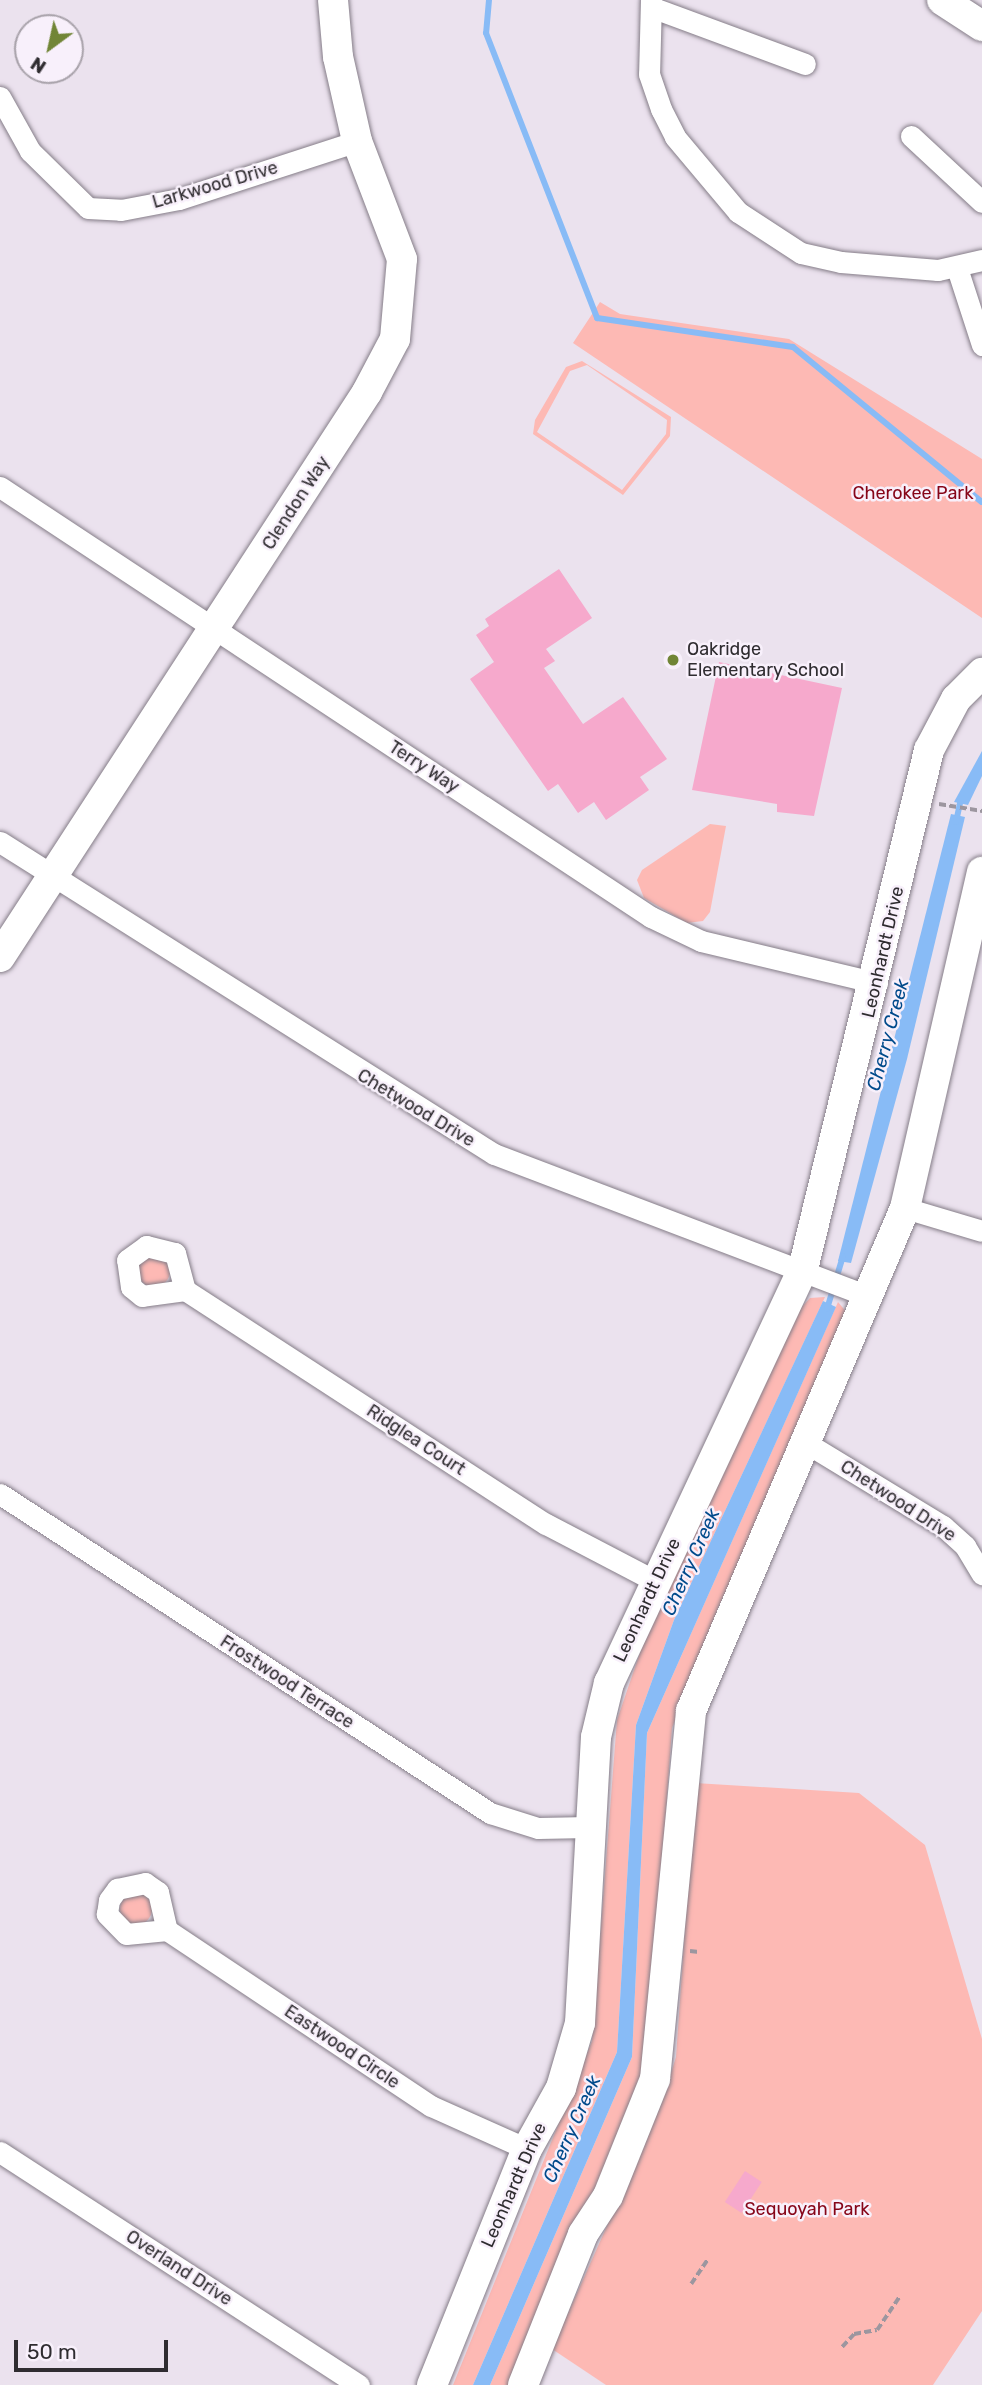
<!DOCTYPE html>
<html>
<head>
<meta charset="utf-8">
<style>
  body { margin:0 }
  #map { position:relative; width:982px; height:2385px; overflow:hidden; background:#ebe2ee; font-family:Rubik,sans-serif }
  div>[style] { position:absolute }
  .green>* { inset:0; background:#fdb9b4 }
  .round { border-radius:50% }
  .water>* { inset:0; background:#88bbf6 }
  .stream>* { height:6px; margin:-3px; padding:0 3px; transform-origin:3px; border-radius:3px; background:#88bbf6 }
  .building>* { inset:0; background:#f6a9cc; transform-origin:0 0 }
  .path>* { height:3.5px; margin-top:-1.75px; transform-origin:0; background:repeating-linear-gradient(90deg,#9c969f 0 7px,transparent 0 10.5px) }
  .roads { filter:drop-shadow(0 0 2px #857d88) drop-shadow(0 0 2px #857d88) }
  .street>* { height:21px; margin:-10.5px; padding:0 10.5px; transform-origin:10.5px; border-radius:10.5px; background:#fff }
  .secondary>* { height:30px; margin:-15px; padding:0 15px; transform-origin:15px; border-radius:15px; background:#fff }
  .dots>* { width:19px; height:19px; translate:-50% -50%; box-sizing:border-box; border:4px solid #f8f0fb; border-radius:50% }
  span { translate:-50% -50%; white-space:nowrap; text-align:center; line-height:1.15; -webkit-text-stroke:5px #f8f0fb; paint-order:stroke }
  .street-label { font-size:18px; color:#2f2c30 }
  .park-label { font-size:18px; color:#860518 }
  .poi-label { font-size:18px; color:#2f2c30 }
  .left { translate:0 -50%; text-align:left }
  .water-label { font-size:19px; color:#004a8b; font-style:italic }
  .north { position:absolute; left:14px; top:14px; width:70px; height:70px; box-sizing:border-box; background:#f8f0fb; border:2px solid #a8a2aa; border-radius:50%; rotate:213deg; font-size:19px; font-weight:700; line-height:28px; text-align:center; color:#2f2c30 }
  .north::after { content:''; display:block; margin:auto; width:24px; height:32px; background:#718536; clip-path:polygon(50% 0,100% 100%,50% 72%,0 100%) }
  .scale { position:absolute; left:14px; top:2340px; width:154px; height:32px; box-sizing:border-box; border:4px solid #2f2c30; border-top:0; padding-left:9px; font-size:21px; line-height:24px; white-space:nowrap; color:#2f2c30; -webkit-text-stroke:5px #f8f0fb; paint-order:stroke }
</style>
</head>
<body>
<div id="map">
  <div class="green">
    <div style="clip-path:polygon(600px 302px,620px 314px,789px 339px,982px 459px,982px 618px,573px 343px)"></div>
    <div style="clip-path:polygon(evenodd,582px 361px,671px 417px,670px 436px,623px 495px,533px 434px,535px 420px,566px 367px,582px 361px,587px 365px,667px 420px,666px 434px,622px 490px,537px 432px,570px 371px,587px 365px)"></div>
    <div style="clip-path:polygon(710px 824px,726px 826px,710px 912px,703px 921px,687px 923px,644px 898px,637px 880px,642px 870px)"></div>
    <div class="round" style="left:138px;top:1255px;width:32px;height:32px"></div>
    <div style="clip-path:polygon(825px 1297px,674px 1620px,636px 1725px,617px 2052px,473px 2385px,453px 2385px,592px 2041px,617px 1720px,645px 1638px,798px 1311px,810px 1298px)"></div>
    <div style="clip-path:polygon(838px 1302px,848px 1314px,848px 1333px,718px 1608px,672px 1728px,648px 2064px,514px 2385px,490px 2385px,632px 2057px,647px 1733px)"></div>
    <div style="clip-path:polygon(695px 1783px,859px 1793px,925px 1845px,982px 2039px,982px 2311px,933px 2385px,606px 2385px,552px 2349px,661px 2105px,676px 2057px)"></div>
    <div class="round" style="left:120px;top:1893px;width:32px;height:32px"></div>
  </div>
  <div class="water">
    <div style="clip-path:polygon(982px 751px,982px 776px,968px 805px,954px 802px)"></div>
    <div style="clip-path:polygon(951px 814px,965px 817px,907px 1059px,851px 1263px,838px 1261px)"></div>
    <div style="clip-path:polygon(823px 1301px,836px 1307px,647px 1733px,632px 2057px,490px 2385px,473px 2385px,617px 2052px,636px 1725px,674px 1620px)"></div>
  </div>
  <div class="stream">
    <div style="left:489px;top:0;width:33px;rotate:95deg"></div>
    <div style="left:486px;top:33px;width:306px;rotate:68.7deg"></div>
    <div style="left:597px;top:318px;width:198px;rotate:8.4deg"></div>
    <div style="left:793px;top:347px;width:244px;rotate:39.4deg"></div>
    <div style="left:956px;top:822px;width:25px;rotate:-78deg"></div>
    <div style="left:827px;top:1309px;width:55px;rotate:-73.2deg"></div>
  </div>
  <div class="building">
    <div style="clip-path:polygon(559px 569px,592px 618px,546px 649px,555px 661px,544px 668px,583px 724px,623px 697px,667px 759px,640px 777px,649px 790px,606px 820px,594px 802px,578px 813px,558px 784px,548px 791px,470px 679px,494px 662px,476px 635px,489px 626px,485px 619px)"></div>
    <div style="clip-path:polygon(719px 662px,842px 688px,814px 816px,777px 812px,777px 804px,692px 790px)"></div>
    <div style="left:745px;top:2171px;width:20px;height:37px;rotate:33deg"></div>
  </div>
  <div class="path">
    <div style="left:939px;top:804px;width:44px;rotate:9.2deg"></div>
    <div style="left:690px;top:1951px;width:9px;rotate:6deg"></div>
    <div style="left:691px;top:2284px;width:30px;rotate:-56deg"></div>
    <div style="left:842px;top:2347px;width:18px;rotate:-47deg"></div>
    <div style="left:854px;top:2334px;width:23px;rotate:-10deg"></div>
    <div style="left:877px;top:2330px;width:41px;rotate:-55.9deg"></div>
  </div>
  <div class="roads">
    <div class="street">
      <div style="left:651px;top:0;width:74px;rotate:91.5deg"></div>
      <div style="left:649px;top:74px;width:37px;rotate:71deg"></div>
      <div style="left:661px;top:109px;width:31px;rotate:63deg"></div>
      <div style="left:675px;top:137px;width:98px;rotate:50deg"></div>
      <div style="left:738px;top:212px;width:75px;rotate:33.1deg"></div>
      <div style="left:801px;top:253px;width:41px;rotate:12.7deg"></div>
      <div style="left:841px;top:262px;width:97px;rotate:4.7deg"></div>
      <div style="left:938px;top:270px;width:45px;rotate:-12.8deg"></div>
      <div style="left:651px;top:7px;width:164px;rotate:20.3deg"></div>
      <div style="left:0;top:97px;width:62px;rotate:60.9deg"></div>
      <div style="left:30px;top:151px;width:81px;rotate:44.5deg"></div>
      <div style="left:88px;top:208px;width:33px;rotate:3deg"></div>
      <div style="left:121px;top:210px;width:59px;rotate:-10.7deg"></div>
      <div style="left:179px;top:199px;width:187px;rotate:-18deg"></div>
      <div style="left:911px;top:136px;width:97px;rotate:42.9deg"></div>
      <div style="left:957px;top:268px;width:81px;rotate:72deg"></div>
      <div style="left:0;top:487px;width:780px;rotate:33.45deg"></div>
      <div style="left:651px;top:917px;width:55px;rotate:25.6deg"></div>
      <div style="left:701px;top:941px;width:181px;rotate:13.4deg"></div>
      <div style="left:0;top:842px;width:584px;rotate:32.28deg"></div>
      <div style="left:494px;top:1154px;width:403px;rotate:20.8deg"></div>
      <div style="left:905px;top:1208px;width:80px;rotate:16.6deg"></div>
      <div style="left:185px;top:1290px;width:43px;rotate:172.1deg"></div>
      <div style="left:142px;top:1296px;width:14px;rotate:-141deg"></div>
      <div style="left:131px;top:1287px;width:27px;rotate:-98deg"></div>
      <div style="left:127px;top:1260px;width:24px;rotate:-36deg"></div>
      <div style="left:146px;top:1246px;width:30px;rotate:14deg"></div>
      <div style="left:175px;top:1253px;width:38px;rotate:75deg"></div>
      <div style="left:185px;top:1290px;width:430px;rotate:33deg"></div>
      <div style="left:546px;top:1524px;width:121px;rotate:27.6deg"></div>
      <div style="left:803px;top:1441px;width:164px;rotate:31.3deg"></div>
      <div style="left:943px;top:1526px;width:30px;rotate:42deg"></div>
      <div style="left:965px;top:1546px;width:33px;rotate:59deg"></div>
      <div style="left:0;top:1494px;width:585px;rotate:33.06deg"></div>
      <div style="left:490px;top:1813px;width:50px;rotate:17.4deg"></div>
      <div style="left:538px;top:1828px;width:51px;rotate:-1.1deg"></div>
      <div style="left:167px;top:1930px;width:41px;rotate:174.4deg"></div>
      <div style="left:126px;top:1934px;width:28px;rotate:-134deg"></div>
      <div style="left:107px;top:1914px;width:14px;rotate:-82deg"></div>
      <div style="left:109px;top:1900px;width:14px;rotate:-54deg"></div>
      <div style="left:117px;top:1889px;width:29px;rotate:-12deg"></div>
      <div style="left:145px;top:1883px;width:16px;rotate:35deg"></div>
      <div style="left:158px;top:1892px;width:39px;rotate:77deg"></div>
      <div style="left:167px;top:1930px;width:317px;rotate:33.7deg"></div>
      <div style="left:431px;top:2106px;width:105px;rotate:24.1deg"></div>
      <div style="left:0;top:2152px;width:428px;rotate:33deg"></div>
    </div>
    <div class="secondary">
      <div style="left:942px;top:0;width:48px;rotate:33deg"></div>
      <div style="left:0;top:957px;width:674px;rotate:-56.99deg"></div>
      <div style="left:367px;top:392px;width:60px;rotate:-62.2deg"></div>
      <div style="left:395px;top:339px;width:80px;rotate:-85deg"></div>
      <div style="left:402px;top:259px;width:126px;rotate:-110.9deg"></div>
      <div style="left:357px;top:141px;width:86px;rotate:-102.7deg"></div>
      <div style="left:338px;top:57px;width:57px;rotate:-95deg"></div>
      <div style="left:432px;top:2385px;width:254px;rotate:-68.1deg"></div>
      <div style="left:527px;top:2149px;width:70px;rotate:-60.9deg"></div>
      <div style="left:561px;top:2088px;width:68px;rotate:-73.7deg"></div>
      <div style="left:580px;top:2023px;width:286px;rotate:-86.8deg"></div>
      <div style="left:596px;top:1737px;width:56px;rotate:-76.5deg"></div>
      <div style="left:609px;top:1683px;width:457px;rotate:-64.9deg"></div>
      <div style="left:803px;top:1269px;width:534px;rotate:-76.35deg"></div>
      <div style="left:929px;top:750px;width:58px;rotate:-62.1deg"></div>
      <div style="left:956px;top:699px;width:37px;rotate:-45deg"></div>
      <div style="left:523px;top:2385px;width:162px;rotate:-68.3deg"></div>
      <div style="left:583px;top:2234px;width:45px;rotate:-56.7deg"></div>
      <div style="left:608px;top:2196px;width:126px;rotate:-68.1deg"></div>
      <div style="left:655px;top:2079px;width:370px;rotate:-84.4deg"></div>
      <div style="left:691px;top:1711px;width:547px;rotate:-66.95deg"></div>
      <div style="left:905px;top:1208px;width:345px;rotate:-77.1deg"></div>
    </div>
  </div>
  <div class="dots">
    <div style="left:673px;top:660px;background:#718536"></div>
  </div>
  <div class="street-label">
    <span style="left:215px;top:185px;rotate:-16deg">Larkwood Drive</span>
    <span style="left:296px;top:503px;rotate:-57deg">Clendon Way</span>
    <span style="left:424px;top:767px;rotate:33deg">Terry Way</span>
    <span style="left:883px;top:952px;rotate:-77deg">Leonhardt Drive</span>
    <span style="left:416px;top:1108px;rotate:31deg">Chetwood Drive</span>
    <span style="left:416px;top:1440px;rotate:33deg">Ridglea Court</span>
    <span style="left:898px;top:1501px;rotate:33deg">Chetwood Drive</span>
    <span style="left:647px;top:1600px;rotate:-65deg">Leonhardt Drive</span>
    <span style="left:287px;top:1682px;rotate:33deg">Frostwood Terrace</span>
    <span style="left:342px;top:2047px;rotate:34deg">Eastwood Circle</span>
    <span style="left:514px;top:2185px;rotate:-66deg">Leonhardt Drive</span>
    <span style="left:179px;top:2268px;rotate:33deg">Overland Drive</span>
  </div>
  <div class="park-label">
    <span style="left:913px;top:493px">Cherokee Park</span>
    <span style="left:807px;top:2209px">Sequoyah Park</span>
  </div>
  <div class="poi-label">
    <span class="left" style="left:687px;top:660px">Oakridge<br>Elementary School</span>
  </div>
  <div class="water-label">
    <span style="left:888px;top:1035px;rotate:-75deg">Cherry Creek</span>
    <span style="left:691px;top:1562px;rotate:-66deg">Cherry Creek</span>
    <span style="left:572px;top:2129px;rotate:-66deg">Cherry Creek</span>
  </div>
  <div class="north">N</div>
  <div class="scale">50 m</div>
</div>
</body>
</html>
